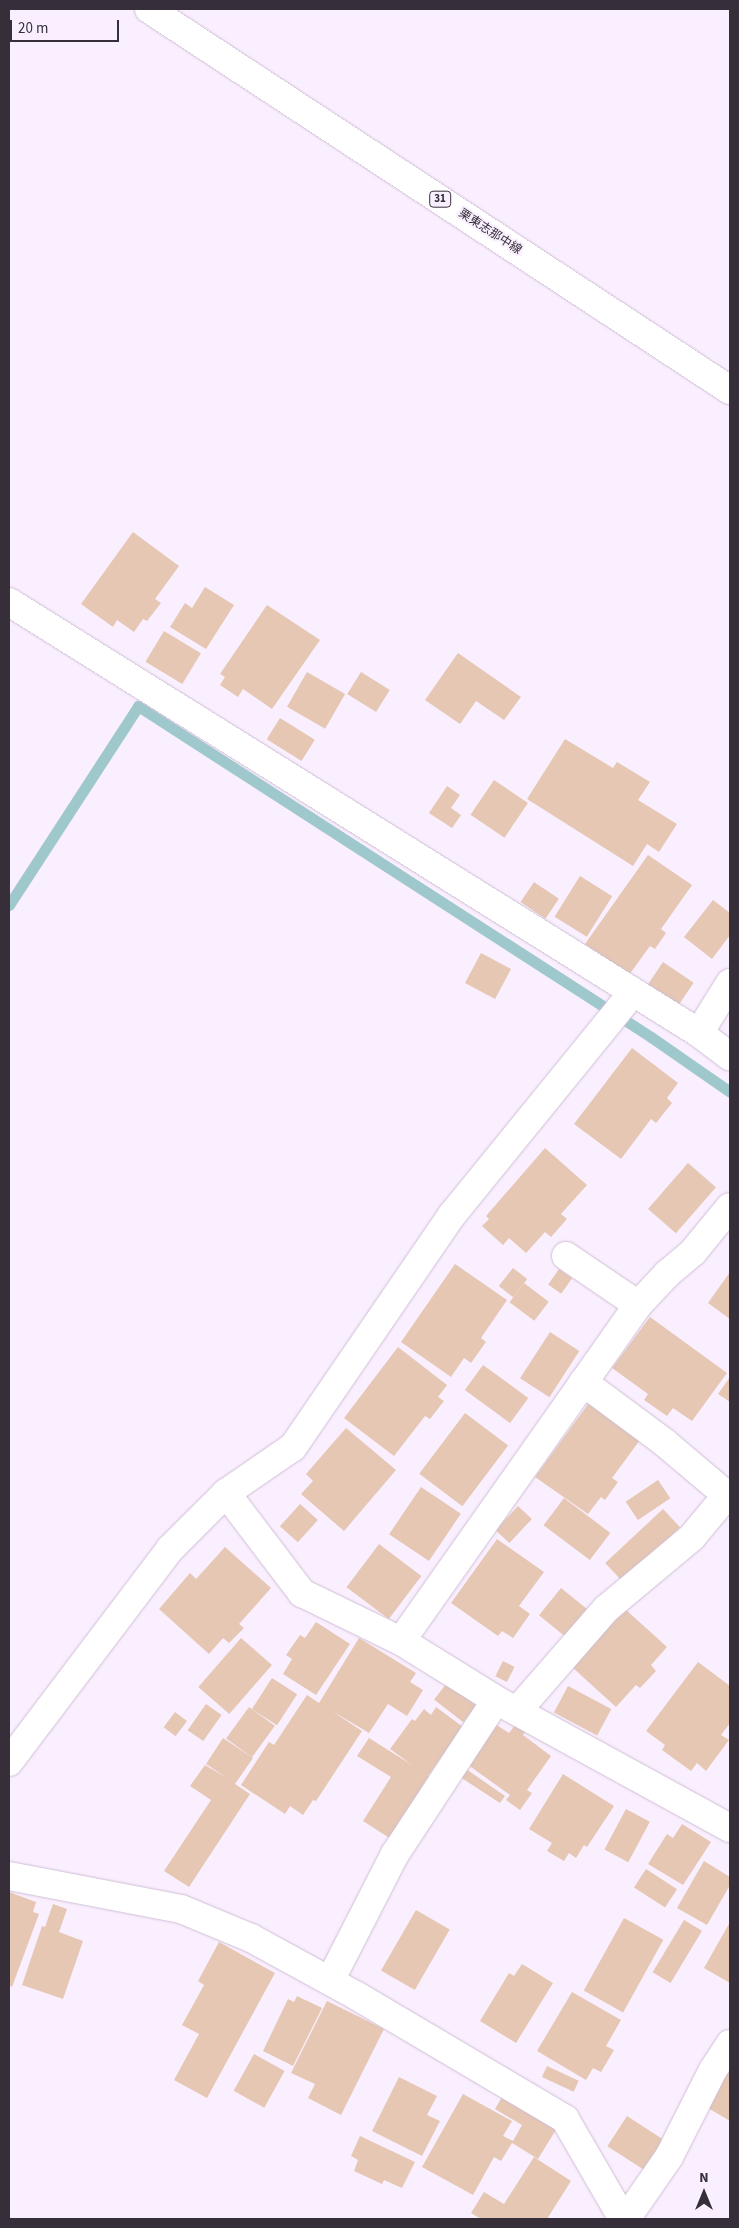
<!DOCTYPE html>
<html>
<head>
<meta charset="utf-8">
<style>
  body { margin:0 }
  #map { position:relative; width:739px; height:2228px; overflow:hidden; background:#faeffe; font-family:"Source Sans 3","Noto Sans JP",sans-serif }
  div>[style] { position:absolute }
  .stream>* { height:11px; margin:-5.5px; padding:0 5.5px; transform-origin:5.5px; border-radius:5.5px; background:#9fc8cd }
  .building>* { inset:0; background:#e5c7b4; transform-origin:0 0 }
  .roads { filter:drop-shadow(0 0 1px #cfbed5) drop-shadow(0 0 1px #cfbed5) }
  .minor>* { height:28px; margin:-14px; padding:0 14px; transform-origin:14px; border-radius:14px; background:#fff }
  .major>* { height:28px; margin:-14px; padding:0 14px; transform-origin:14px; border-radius:14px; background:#fff }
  span { translate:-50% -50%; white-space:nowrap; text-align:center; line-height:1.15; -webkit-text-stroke:4px #faeffe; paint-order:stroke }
  .shield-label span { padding:1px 4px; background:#faeffe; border:1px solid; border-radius:4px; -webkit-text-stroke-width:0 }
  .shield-label { font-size:11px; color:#362f39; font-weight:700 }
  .street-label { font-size:12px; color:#362f39 }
  .frame { position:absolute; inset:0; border:10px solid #362f39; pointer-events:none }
  .north { position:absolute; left:679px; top:2168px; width:50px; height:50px; -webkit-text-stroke:4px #faeffe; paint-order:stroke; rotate:0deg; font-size:14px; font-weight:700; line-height:20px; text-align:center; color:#362f39 }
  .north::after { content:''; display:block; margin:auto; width:18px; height:22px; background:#362f39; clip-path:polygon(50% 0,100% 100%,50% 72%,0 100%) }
  .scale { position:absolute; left:10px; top:20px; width:109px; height:22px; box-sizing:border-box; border:2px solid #362f39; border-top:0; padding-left:6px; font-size:15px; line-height:18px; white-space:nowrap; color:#362f39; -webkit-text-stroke:4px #faeffe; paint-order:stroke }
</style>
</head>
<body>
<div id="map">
  <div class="stream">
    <div style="left:9px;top:905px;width:237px;rotate:-57deg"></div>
    <div style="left:138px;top:706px;width:611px;rotate:32.83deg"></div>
    <div style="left:651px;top:1037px;width:96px;rotate:34.8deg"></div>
  </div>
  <div class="building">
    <div style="clip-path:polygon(133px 532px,179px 566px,155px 599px,161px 603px,147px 621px,143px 619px,134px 632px,117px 620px,113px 627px,81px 604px)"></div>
    <div style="clip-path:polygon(205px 587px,234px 605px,206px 649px,170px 627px,185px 603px,192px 608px)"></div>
    <div style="clip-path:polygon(267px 605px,320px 640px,272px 709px,243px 689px,238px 697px,220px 685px,225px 677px,220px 674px)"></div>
    <div style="left:164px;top:631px;width:43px;height:36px;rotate:31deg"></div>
    <div style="clip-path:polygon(458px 653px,521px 697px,504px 720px,476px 701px,460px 724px,425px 700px)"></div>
    <div style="left:307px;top:672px;width:44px;height:40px;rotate:30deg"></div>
    <div style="left:361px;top:672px;width:34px;height:26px;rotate:32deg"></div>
    <div style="left:280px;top:718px;width:41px;height:25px;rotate:32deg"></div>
    <div style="clip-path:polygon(565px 739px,613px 768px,617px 762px,650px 782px,638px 800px,677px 824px,659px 852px,647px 844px,633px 866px,527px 799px)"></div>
    <div style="left:494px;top:780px;width:41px;height:42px;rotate:34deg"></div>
    <div style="clip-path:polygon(447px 786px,460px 795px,451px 808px,461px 815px,452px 828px,429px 813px)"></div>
    <div style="clip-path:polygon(648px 855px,692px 885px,661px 929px,666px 933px,655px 949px,650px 946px,629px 975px,585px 944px)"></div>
    <div style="left:580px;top:876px;width:38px;height:48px;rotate:32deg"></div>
    <div style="left:534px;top:882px;width:30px;height:24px;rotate:34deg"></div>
    <div style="clip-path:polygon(713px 900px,730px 913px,730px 935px,712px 959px,684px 937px)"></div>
    <div style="left:481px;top:953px;width:34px;height:34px;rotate:28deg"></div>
    <div style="left:663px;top:962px;width:37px;height:27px;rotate:34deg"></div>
    <div style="clip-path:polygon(632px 1048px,678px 1083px,667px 1098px,672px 1103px,656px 1123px,651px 1119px,621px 1159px,574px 1124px)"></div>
    <div style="clip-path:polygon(545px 1148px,587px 1185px,561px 1214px,567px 1219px,551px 1237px,545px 1232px,526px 1253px,509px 1238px,503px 1245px,482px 1226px,489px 1219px,486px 1216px)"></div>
    <div style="left:688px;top:1163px;width:37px;height:61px;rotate:41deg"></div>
    <div style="clip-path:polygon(455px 1264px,507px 1300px,481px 1338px,486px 1342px,471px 1363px,464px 1358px,451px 1377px,401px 1342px)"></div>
    <div style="left:513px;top:1268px;width:18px;height:23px;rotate:38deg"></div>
    <div style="left:559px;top:1269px;width:16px;height:19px;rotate:35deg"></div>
    <div style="clip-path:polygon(730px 1272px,730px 1319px,708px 1303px)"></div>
    <div style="left:524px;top:1283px;width:31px;height:24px;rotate:37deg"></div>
    <div style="clip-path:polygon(650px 1317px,727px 1373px,692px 1421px,673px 1408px,667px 1416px,644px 1400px,648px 1394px,612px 1368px)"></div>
    <div style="left:550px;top:1332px;width:35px;height:55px;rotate:33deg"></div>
    <div style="clip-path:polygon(398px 1347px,447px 1385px,438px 1397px,444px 1401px,430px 1419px,425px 1416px,394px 1456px,344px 1418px)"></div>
    <div style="left:483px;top:1365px;width:56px;height:31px;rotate:36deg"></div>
    <div style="clip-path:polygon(730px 1377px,730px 1402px,718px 1394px)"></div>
    <div style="clip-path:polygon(589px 1403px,640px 1440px,612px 1478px,618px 1482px,605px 1500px,601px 1497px,588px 1514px,535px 1477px)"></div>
    <div style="left:465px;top:1413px;width:54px;height:76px;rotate:37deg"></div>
    <div style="clip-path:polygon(346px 1428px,396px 1470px,344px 1531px,301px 1494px,313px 1481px,306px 1474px)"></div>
    <div style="left:658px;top:1480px;width:22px;height:39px;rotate:56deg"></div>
    <div style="left:421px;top:1487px;width:48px;height:57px;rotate:34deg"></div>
    <div style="left:564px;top:1498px;width:58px;height:34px;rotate:37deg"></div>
    <div style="left:300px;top:1504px;width:24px;height:30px;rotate:42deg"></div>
    <div style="left:518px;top:1506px;width:19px;height:33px;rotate:43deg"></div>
    <div style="left:663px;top:1509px;width:25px;height:79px;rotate:47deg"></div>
    <div style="clip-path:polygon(497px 1539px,544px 1572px,519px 1606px,530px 1614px,513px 1638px,502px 1631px,498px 1636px,451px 1603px)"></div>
    <div style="left:379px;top:1544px;width:53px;height:54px;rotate:37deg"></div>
    <div style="clip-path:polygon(225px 1547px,271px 1588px,239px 1624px,244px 1628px,229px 1643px,223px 1638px,209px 1654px,159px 1609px,190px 1573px,196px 1579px)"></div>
    <div style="left:561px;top:1588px;width:33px;height:35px;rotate:39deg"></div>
    <div style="clip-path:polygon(625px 1609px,667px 1647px,651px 1665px,656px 1671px,640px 1688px,636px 1685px,616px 1707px,572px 1667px)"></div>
    <div style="clip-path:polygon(316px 1622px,350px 1644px,316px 1695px,283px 1674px,292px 1659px,286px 1655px,300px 1635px,305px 1638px)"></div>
    <div style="left:241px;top:1638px;width:41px;height:65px;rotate:41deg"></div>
    <div style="clip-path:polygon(359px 1638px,416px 1673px,410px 1682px,423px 1690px,407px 1716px,388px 1704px,369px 1733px,332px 1711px,362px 1731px,316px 1801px,313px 1800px,303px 1815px,290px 1806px,285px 1814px,241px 1785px,269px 1742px,274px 1745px,307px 1695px,319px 1703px)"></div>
    <div style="left:503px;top:1661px;width:13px;height:17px;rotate:27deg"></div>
    <div style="clip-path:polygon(698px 1662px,730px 1686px,730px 1723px,721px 1735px,729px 1740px,706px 1771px,697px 1763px,691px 1771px,662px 1750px,665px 1745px,646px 1731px)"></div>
    <div style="left:272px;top:1678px;width:30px;height:37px;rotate:33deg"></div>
    <div style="left:447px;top:1683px;width:37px;height:21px;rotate:38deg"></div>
    <div style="left:568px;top:1686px;width:49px;height:30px;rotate:28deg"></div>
    <div style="left:206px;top:1704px;width:19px;height:32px;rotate:35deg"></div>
    <div style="left:249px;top:1707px;width:32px;height:39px;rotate:36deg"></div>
    <div style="clip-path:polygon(436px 1707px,463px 1727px,428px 1776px,430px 1777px,391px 1839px,363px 1821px,391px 1777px,357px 1756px,369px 1738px,412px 1765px,390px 1749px,412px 1719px,415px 1721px,424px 1709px,431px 1715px)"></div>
    <div style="left:175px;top:1712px;width:15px;height:19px;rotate:37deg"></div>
    <div style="clip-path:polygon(492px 1722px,509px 1733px,515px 1725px,525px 1732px,523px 1735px,551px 1756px,527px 1790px,532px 1793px,520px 1810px,506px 1800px,510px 1795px,464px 1762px)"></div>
    <div style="clip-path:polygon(223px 1738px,253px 1758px,235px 1784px,250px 1794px,189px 1887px,164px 1871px,211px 1800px,190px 1786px,205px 1765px,227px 1778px,206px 1764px)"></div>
    <div style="clip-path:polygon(466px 1769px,505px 1796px,500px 1803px,460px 1777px)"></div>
    <div style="clip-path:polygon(563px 1774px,614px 1806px,587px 1847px,584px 1845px,576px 1858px,569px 1853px,564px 1861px,547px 1851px,552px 1843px,529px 1829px)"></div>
    <div style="left:626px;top:1809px;width:27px;height:46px;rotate:28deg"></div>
    <div style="clip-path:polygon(682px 1824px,711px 1842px,683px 1885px,648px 1864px,667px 1834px,673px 1838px)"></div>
    <div style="clip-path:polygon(704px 1861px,730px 1877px,730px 1885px,707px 1925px,677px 1908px)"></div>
    <div style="left:646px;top:1869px;width:37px;height:22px;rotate:33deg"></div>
    <div style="clip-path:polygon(9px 1892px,36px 1902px,33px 1912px,39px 1914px,12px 1987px,9px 1985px)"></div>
    <div style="clip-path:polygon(53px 1904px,67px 1909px,59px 1932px,83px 1941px,63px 1999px,22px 1985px,42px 1926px,45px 1927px)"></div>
    <div style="left:416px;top:1910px;width:39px;height:70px;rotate:30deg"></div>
    <div style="left:624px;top:1918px;width:45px;height:83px;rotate:29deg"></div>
    <div style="left:684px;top:1920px;width:21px;height:61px;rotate:31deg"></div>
    <div style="clip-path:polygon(730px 1922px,730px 1983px,704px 1968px)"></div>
    <div style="clip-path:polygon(219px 1942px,275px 1973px,207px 2098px,174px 2080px,199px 2034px,182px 2025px,204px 1985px,198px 1981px)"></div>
    <div style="clip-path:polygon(522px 1964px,553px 1983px,516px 2043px,480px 2021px,509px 1973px,514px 1976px)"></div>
    <div style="clip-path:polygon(572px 1992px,621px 2020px,606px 2046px,614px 2050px,601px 2072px,593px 2068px,586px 2080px,537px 2051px)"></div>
    <div style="clip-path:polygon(297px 1996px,322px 2008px,293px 2066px,263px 2051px,288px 1999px,294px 2002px)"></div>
    <div style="clip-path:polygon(327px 2001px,384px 2029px,341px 2115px,308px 2098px,315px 2084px,291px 2073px)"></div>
    <div style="left:254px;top:2054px;width:35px;height:42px;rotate:29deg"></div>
    <div style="clip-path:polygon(730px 2057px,730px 2121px,701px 2104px)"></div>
    <div style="left:547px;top:2066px;width:35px;height:12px;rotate:25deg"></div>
    <div style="clip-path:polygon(399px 2077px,437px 2096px,427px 2115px,440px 2121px,422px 2156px,372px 2131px)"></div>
    <div style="clip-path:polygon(463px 2094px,512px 2121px,503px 2136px,513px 2141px,522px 2125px,495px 2109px,502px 2097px,557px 2128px,538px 2159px,512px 2143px,501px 2161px,494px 2157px,473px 2195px,422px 2167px)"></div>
    <div style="left:627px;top:2116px;width:43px;height:36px;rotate:33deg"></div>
    <div style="clip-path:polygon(360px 2136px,415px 2162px,402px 2188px,384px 2180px,382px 2184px,354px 2171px,358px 2160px,351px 2156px)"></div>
    <div style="clip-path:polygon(534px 2157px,571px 2181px,547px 2219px,481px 2219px,471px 2213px,484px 2192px,504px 2204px)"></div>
  </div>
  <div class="roads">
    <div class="minor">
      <div style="left:9px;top:602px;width:814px;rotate:31.99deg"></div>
      <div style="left:699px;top:1033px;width:39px;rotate:37deg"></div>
      <div style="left:699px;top:1033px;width:59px;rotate:-58.2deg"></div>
      <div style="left:566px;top:1256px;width:87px;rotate:34.2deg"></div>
      <div style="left:583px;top:1382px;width:102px;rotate:36.6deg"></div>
      <div style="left:665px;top:1443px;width:85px;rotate:40.2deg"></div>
      <div style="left:226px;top:1493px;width:126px;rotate:52.8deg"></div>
      <div style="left:302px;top:1593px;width:110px;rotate:25.9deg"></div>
      <div style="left:401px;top:1641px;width:112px;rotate:31.8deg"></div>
      <div style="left:496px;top:1700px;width:267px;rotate:28.7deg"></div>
      <div style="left:401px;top:1641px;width:411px;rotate:-54.8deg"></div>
      <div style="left:638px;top:1305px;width:42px;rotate:-46.9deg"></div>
      <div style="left:667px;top:1274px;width:34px;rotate:-40deg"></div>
      <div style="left:693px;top:1252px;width:58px;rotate:-50.6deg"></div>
      <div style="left:517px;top:1711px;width:135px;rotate:-48.9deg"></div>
      <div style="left:606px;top:1609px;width:112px;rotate:-39.9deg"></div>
      <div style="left:692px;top:1537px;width:55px;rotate:-50.2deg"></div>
      <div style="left:9px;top:1762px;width:267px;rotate:-52.9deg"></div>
      <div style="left:170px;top:1549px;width:79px;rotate:-45deg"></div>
      <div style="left:226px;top:1493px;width:81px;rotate:-34.5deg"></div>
      <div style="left:293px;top:1447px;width:281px;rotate:-55.6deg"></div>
      <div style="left:452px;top:1215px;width:287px;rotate:-50.9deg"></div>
      <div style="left:9px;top:1876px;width:175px;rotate:10.9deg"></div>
      <div style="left:181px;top:1909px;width:76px;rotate:22.5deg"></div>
      <div style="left:251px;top:1938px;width:121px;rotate:28.7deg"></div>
      <div style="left:357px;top:1996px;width:242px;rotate:30.6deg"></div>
      <div style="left:565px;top:2119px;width:116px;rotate:59.9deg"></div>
      <div style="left:330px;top:1981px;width:143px;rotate:-62.9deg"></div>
      <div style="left:395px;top:1854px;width:184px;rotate:-56.7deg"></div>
      <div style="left:626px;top:2219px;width:75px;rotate:-55.3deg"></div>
      <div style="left:669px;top:2157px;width:97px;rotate:-63.2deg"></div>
      <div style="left:713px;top:2070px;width:31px;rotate:-57deg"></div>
    </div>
    <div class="major">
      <div style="left:149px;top:9px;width:695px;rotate:33.26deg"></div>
    </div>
  </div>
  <div class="shield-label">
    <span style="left:440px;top:199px">31</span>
  </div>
  <div class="street-label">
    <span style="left:490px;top:232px;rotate:33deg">栗東志那中線</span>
  </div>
  <div class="frame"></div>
  <div class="north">N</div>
  <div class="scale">20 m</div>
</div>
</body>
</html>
